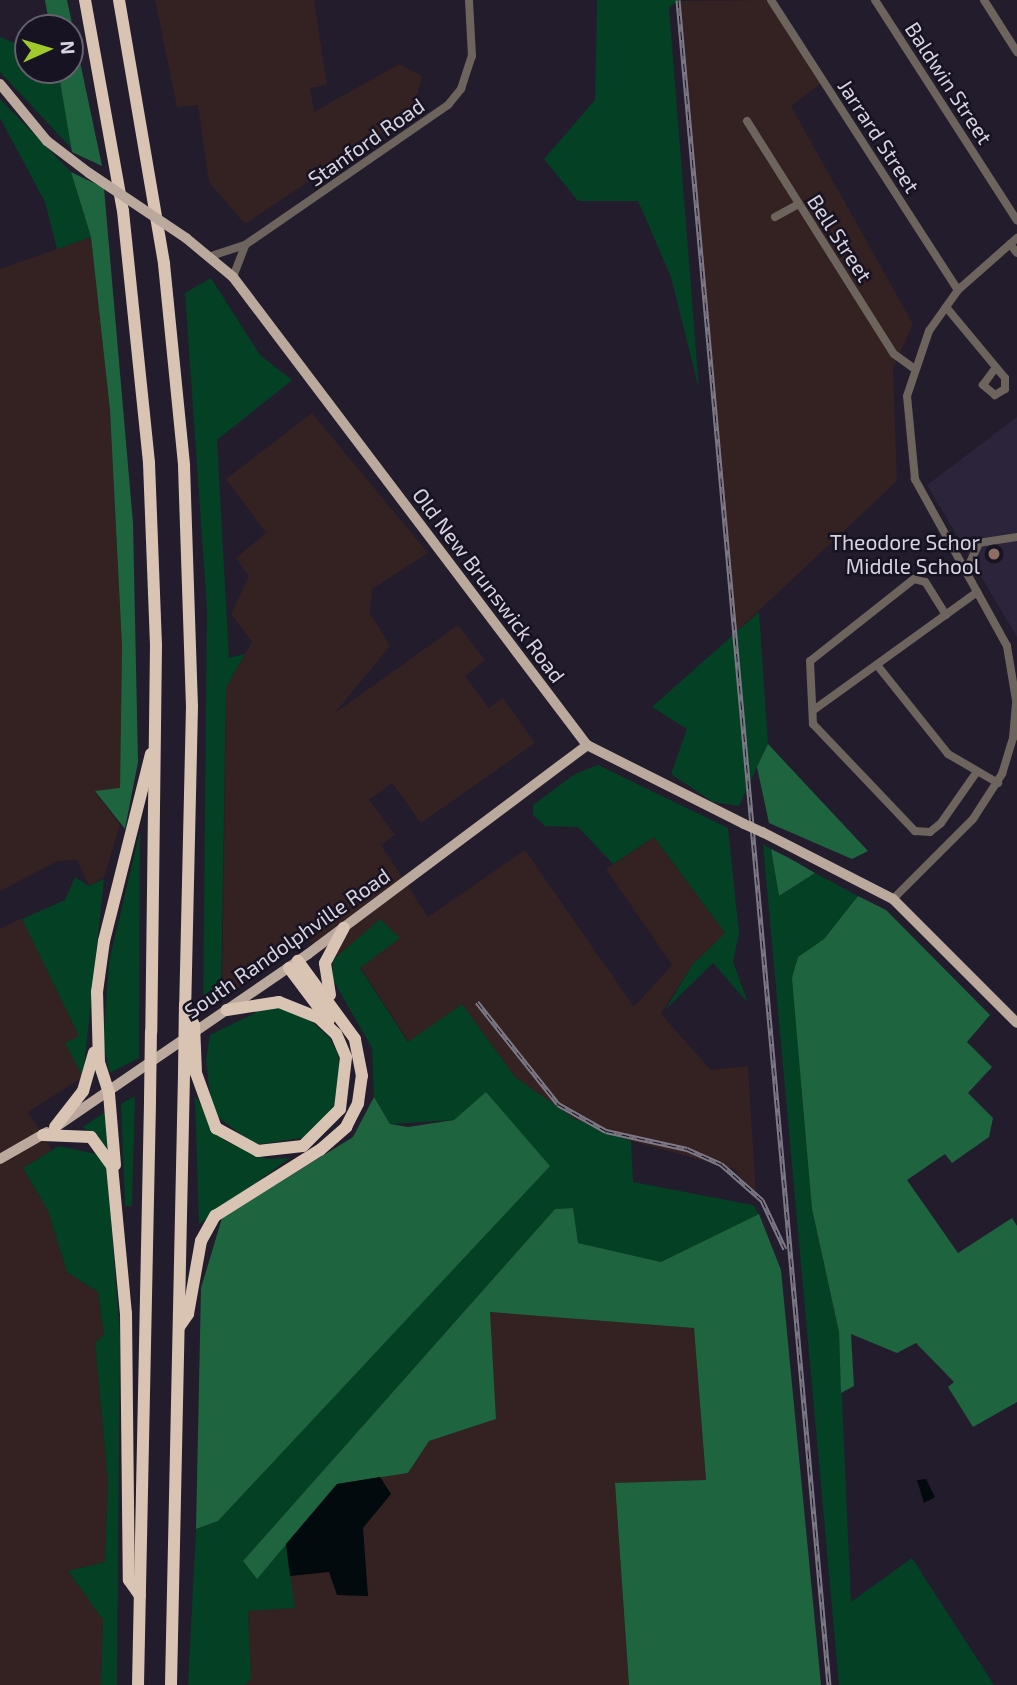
<!DOCTYPE html>
<html>
<head>
<meta charset="utf-8">
<style>
  body { margin:0 }
  #map { position:relative; width:1017px; height:1685px; overflow:hidden; background:#221c2d; font-family:"Exo 2",sans-serif }
  div>[style] { position:absolute }
  .built>* { inset:0; background:#2c243a }
  .industrial>* { inset:0; background:#342122 }
  .green>* { inset:0; background:#034024 }
  .forest>* { inset:0; background:#1e643f }
  .water>* { inset:0; background:#020a0d }
  .minor>* { height:8px; margin:-4px; padding:0 4px; transform-origin:4px; border-radius:4px; background:#6c645d }
  .major>* { height:10px; margin:-5px; padding:0 5px; transform-origin:5px; border-radius:5px; background:#baa99c }
  .highway>* { height:12px; margin:-6px; padding:0 6px; transform-origin:6px; border-radius:6px; background:#d9c4b4 }
  .rail>* { height:5px; margin-top:-2.5px; transform-origin:0; background:repeating-linear-gradient(90deg,#181323 0 8px,#7e7987 0 16px); box-sizing:border-box; border-block:2px solid #7e7987 }
  .major-bridge>* { height:10px; margin:-5px; padding:0 5px; transform-origin:5px; border-radius:5px; background:#baa99c }
  .highway-bridge>* { height:12px; margin:-6px; padding:0 6px; transform-origin:6px; border-radius:6px; background:#d9c4b4 }
  .dots>* { width:19px; height:19px; translate:-50% -50%; box-sizing:border-box; border:4px solid #181323; border-radius:50% }
  span { translate:-50% -50%; white-space:nowrap; text-align:center; line-height:1.15; -webkit-text-stroke:5px #181323; paint-order:stroke }
  .street-label { font-size:21px; color:#d7d4df }
  .poi-label { font-size:21px; color:#d7d4df }
  .right { translate:-100% -50%; text-align:right }
  .north { position:absolute; left:14px; top:14px; width:70px; height:70px; box-sizing:border-box; background:#181323; border:2px solid #64606e; border-radius:50%; rotate:86deg; font-size:19px; font-weight:700; line-height:28px; text-align:center; color:#d7d4df }
  .north::after { content:''; display:block; margin:auto; width:24px; height:32px; background:#a0c92c; clip-path:polygon(50% 0,100% 100%,50% 72%,0 100%) }
</style>
</head>
<body>
<div id="map">
  <div class="built">
    <div style="clip-path:polygon(1017px 417px,1017px 637px,927px 485px)"></div>
  </div>
  <div class="industrial">
    <div style="clip-path:polygon(155px 0,314px 0,327px 85px,310px 88px,314px 112px,399px 64px,422px 76px,413px 112px,245px 224px,209px 182px,198px 105px,177px 107px)"></div>
    <div style="clip-path:polygon(766px 0,824px 81px,791px 106px,913px 324px,893px 368px,897px 481px,733px 635px,680px 1px)"></div>
    <div style="clip-path:polygon(91px 237px,110px 410px,122px 646px,120px 789px,95px 792px,120px 825px,104px 877px,89px 886px,77px 860px,58px 861px,0 891px,0 269px)"></div>
    <div style="clip-path:polygon(312px 413px,428px 553px,372px 589px,370px 613px,390px 646px,335px 713px,458px 625px,485px 660px,465px 676px,489px 708px,503px 698px,535px 743px,421px 823px,392px 783px,369px 800px,395px 835px,381px 845px,428px 917px,525px 850px,634px 1007px,672px 965px,606px 869px,654px 837px,725px 933px,692px 965px,661px 1014px,711px 1070px,748px 1066px,756px 1195px,734px 1169px,602px 1133px,575px 1119px,515px 1077px,462px 1004px,409px 1042px,360px 967px,306px 939px,222px 999px,226px 688px,252px 642px,231px 614px,249px 576px,236px 558px,266px 533px,226px 479px)"></div>
    <div style="clip-path:polygon(22px 918px,79px 1036px,83px 1077px,28px 1112px,52px 1150px,23px 1168px,48px 1211px,67px 1272px,98px 1292px,104px 1335px,95px 1344px,108px 1481px,105px 1562px,68px 1571px,103px 1620px,101px 1685px,0 1685px,0 929px)"></div>
    <div style="clip-path:polygon(489px 1312px,694px 1328px,706px 1480px,615px 1484px,629px 1685px,245px 1685px,251px 1679px,248px 1610px,294px 1608px,286px 1544px,337px 1484px,408px 1473px,429px 1441px,496px 1419px)"></div>
  </div>
  <div class="green">
    <div style="clip-path:polygon(597px 0,681px 0,669px 7px,699px 389px,671px 277px,638px 201px,578px 201px,544px 159px,595px 100px)"></div>
    <div style="clip-path:polygon(0 37px,28px 49px,28px 70px,58px 70px,72px 149px,0 72px)"></div>
    <div style="clip-path:polygon(0 99px,71px 172px,91px 237px,57px 249px,45px 202px,0 118px)"></div>
    <div style="clip-path:polygon(211px 278px,260px 355px,292px 380px,217px 440px,229px 658px,245px 654px,226px 688px,221px 999px,203px 1012px,207px 609px,185px 293px)"></div>
    <div style="clip-path:polygon(759px 612px,768px 744px,739px 806px,713px 802px,671px 774px,687px 729px,652px 707px)"></div>
    <div style="clip-path:polygon(598px 765px,728px 828px,739px 933px,733px 962px,748px 1003px,713px 963px,665px 1010px,692px 965px,725px 933px,654px 837px,613px 864px,578px 827px,545px 826px,533px 815px,533px 805px,575px 774px)"></div>
    <div style="clip-path:polygon(140px 831px,139px 1058px,110px 1073px,103px 1044px,109px 962px)"></div>
    <div style="clip-path:polygon(763px 844px,771px 849px,779px 896px,815px 873px,858px 896px,824px 939px,798px 957px,812px 1209px,839px 1332px,851px 1602px,912px 1558px,994px 1685px,839px 1685px)"></div>
    <div style="clip-path:polygon(75px 877px,89px 886px,104px 879px,83px 1077px,65px 1043px,79px 1036px,22px 919px,65px 900px)"></div>
    <div style="clip-path:polygon(380px 919px,400px 938px,360px 968px,408px 1042px,462px 1004px,515px 1077px,575px 1119px,631px 1141px,633px 1182px,753px 1205px,759px 1214px,661px 1262px,577px 1243px,573px 1208px,555px 1209px,243px 1561px,257px 1578px,286px 1544px,295px 1608px,248px 1611px,251px 1679px,245px 1685px,188px 1685px,196px 1529px,218px 1521px,454px 1120px,390px 1124px,374px 1097px,372px 1048px,332px 978px,333px 960px)"></div>
    <div style="clip-path:polygon(271px 1005px,303px 1014px,329px 1037px,338px 1054px,341px 1083px,334px 1107px,309px 1137px,254px 1145px,212px 1112px,206px 1060px,210px 1035px)"></div>
    <div style="clip-path:polygon(135px 1096px,132px 1206px,125px 1206px,121px 1104px)"></div>
    <div style="clip-path:polygon(195px 1096px,225px 1141px,266px 1159px,290px 1158px,199px 1224px)"></div>
    <div style="clip-path:polygon(105px 1112px,110px 1150px,83px 1127px)"></div>
    <div style="clip-path:polygon(59px 1146px,97px 1154px,107px 1166px,120px 1336px,117px 1685px,101px 1685px,103px 1620px,68px 1571px,105px 1562px,108px 1481px,95px 1343px,104px 1335px,98px 1292px,67px 1272px,48px 1211px,23px 1168px)"></div>
  </div>
  <div class="forest">
    <div style="clip-path:polygon(45px 0,67px 0,102px 166px,72px 152px,58px 70px,70px 70px,70px 28px,50px 28px)"></div>
    <div style="clip-path:polygon(71px 172px,104px 188px,133px 523px,138px 762px,125px 829px,95px 791px,120px 788px,122px 646px,110px 410px,91px 237px)"></div>
    <div style="clip-path:polygon(768px 744px,868px 851px,852px 859px,769px 823px,757px 767px)"></div>
    <div style="clip-path:polygon(771px 849px,789px 858px,815px 873px,779px 896px)"></div>
    <div style="clip-path:polygon(858px 896px,886px 910px,990px 1015px,967px 1042px,992px 1067px,968px 1093px,993px 1118px,989px 1137px,952px 1163px,945px 1154px,907px 1180px,958px 1253px,1012px 1218px,1017px 1226px,1017px 1402px,973px 1427px,948px 1387px,954px 1382px,916px 1343px,897px 1353px,851px 1334px,854px 1386px,841px 1393px,839px 1332px,812px 1209px,792px 978px,798px 957px,824px 939px)"></div>
    <div style="clip-path:polygon(486px 1092px,550px 1166px,218px 1521px,196px 1529px,201px 1288px,222px 1218px,353px 1137px,374px 1097px,390px 1124px,408px 1127px,454px 1120px)"></div>
    <div style="clip-path:polygon(573px 1208px,578px 1243px,661px 1262px,759px 1214px,781px 1270px,821px 1685px,629px 1685px,615px 1483px,706px 1480px,694px 1328px,490px 1312px,496px 1419px,429px 1441px,408px 1473px,337px 1484px,257px 1579px,243px 1561px,555px 1209px)"></div>
  </div>
  <div class="water">
    <div style="clip-path:polygon(380px 1477px,391px 1494px,363px 1528px,368px 1596px,337px 1595px,329px 1572px,290px 1576px,286px 1544px,337px 1484px)"></div>
    <div style="clip-path:polygon(926px 1479px,935px 1497px,924px 1503px,917px 1480px)"></div>
  </div>
  <div class="minor">
    <div style="left:771px;top:0;width:345px;rotate:57.2deg"></div>
    <div style="left:875px;top:0;width:262px;rotate:57.2deg"></div>
    <div style="left:984px;top:0;width:62px;rotate:57.6deg"></div>
    <div style="left:747px;top:121px;width:275px;rotate:57.8deg"></div>
    <div style="left:894px;top:354px;width:24px;rotate:36deg"></div>
    <div style="left:775px;top:217px;width:25px;rotate:-29deg"></div>
    <div style="left:1010px;top:244px;width:11px;rotate:52deg"></div>
    <div style="left:211px;top:256px;width:36px;rotate:-18deg"></div>
    <div style="left:245px;top:245px;width:247px;rotate:-34.6deg"></div>
    <div style="left:448px;top:105px;width:21px;rotate:-51deg"></div>
    <div style="left:461px;top:89px;width:35px;rotate:-72deg"></div>
    <div style="left:472px;top:56px;width:56px;rotate:-93.1deg"></div>
    <div style="left:233px;top:277px;width:34px;rotate:-69deg"></div>
    <div style="left:946px;top:307px;width:92px;rotate:50.3deg"></div>
    <div style="left:1005px;top:378px;width:11px;rotate:90deg"></div>
    <div style="left:1005px;top:389px;width:12px;rotate:149deg"></div>
    <div style="left:995px;top:395px;width:16px;rotate:-140deg"></div>
    <div style="left:983px;top:385px;width:17px;rotate:-54deg"></div>
    <div style="left:952px;top:547px;width:66px;rotate:-8.7deg"></div>
    <div style="left:966px;top:571px;width:31px;rotate:-65deg"></div>
    <div style="left:946px;top:615px;width:39px;rotate:-122deg"></div>
    <div style="left:925px;top:582px;width:11px;rotate:-165deg"></div>
    <div style="left:914px;top:579px;width:132px;rotate:141.7deg"></div>
    <div style="left:810px;top:661px;width:63px;rotate:87.3deg"></div>
    <div style="left:813px;top:724px;width:148px;rotate:46.4deg"></div>
    <div style="left:915px;top:831px;width:15px;rotate:4deg"></div>
    <div style="left:930px;top:832px;width:14px;rotate:-39deg"></div>
    <div style="left:941px;top:823px;width:61px;rotate:-55deg"></div>
    <div style="left:877px;top:665px;width:114px;rotate:51.4deg"></div>
    <div style="left:948px;top:754px;width:58px;rotate:30.1deg"></div>
    <div style="left:815px;top:709px;width:200px;rotate:-35.8deg"></div>
    <div style="left:893px;top:899px;width:113px;rotate:-45deg"></div>
    <div style="left:973px;top:819px;width:54px;rotate:-57.2deg"></div>
    <div style="left:1002px;top:774px;width:38px;rotate:-73deg"></div>
    <div style="left:1013px;top:738px;width:38px;rotate:-85deg"></div>
    <div style="left:1016px;top:700px;width:55px;rotate:-99.5deg"></div>
    <div style="left:1007px;top:646px;width:191px;rotate:-118.9deg"></div>
    <div style="left:915px;top:479px;width:83px;rotate:-95.5deg"></div>
    <div style="left:907px;top:396px;width:69px;rotate:-71.3deg"></div>
    <div style="left:929px;top:331px;width:50px;rotate:-54.7deg"></div>
    <div style="left:958px;top:290px;width:79px;rotate:-41.4deg"></div>
  </div>
  <div class="major">
    <div style="left:0;top:84px;width:74px;rotate:50.5deg"></div>
    <div style="left:47px;top:141px;width:53px;rotate:37.3deg"></div>
    <div style="left:186px;top:238px;width:61px;rotate:39.7deg"></div>
    <div style="left:233px;top:277px;width:587px;rotate:52.9deg"></div>
    <div style="left:587px;top:745px;width:176px;rotate:26.7deg"></div>
    <div style="left:762px;top:832px;width:147px;rotate:27.1deg"></div>
    <div style="left:893px;top:899px;width:175px;rotate:45deg"></div>
    <div style="left:60px;top:1124px;width:301px;rotate:-34.4deg"></div>
    <div style="left:308px;top:954px;width:349px;rotate:-36.8deg"></div>
    <div style="left:0;top:1159px;width:54px;rotate:-29.9deg"></div>
  </div>
  <div class="highway">
    <div style="left:85px;top:0;width:214px;rotate:79.8deg"></div>
    <div style="left:123px;top:211px;width:253px;rotate:84.1deg"></div>
    <div style="left:149px;top:463px;width:182px;rotate:87.8deg"></div>
    <div style="left:156px;top:645px;width:387px;rotate:90.7deg"></div>
    <div style="left:119px;top:0;width:268px;rotate:80.3deg"></div>
    <div style="left:164px;top:264px;width:203px;rotate:84.3deg"></div>
    <div style="left:184px;top:466px;width:240px;rotate:88.1deg"></div>
    <div style="left:192px;top:706px;width:299px;rotate:91.3deg"></div>
    <div style="left:185px;top:1005px;width:22px;rotate:66deg"></div>
    <div style="left:289px;top:968px;width:66px;rotate:53deg"></div>
    <div style="left:330px;top:995px;width:32px;rotate:-99deg"></div>
    <div style="left:325px;top:963px;width:40px;rotate:-62deg"></div>
    <div style="left:196px;top:1073px;width:59px;rotate:70deg"></div>
    <div style="left:216px;top:1128px;width:48px;rotate:28.7deg"></div>
    <div style="left:258px;top:1151px;width:45px;rotate:-6.3deg"></div>
    <div style="left:303px;top:1146px;width:52px;rotate:-45deg"></div>
    <div style="left:340px;top:1109px;width:52px;rotate:-83.4deg"></div>
    <div style="left:346px;top:1057px;width:25px;rotate:-113deg"></div>
    <div style="left:336px;top:1034px;width:23px;rotate:-137deg"></div>
    <div style="left:319px;top:1018px;width:43px;rotate:-158.2deg"></div>
    <div style="left:279px;top:1002px;width:53px;rotate:171.3deg"></div>
    <div style="left:55px;top:1127px;width:46px;rotate:-52.1deg"></div>
    <div style="left:83px;top:1091px;width:40px;rotate:-74deg"></div>
    <div style="left:43px;top:1135px;width:48px;rotate:2.4deg"></div>
    <div style="left:91px;top:1137px;width:36px;rotate:54deg"></div>
    <div style="left:112px;top:1166px;width:148px;rotate:84.6deg"></div>
    <div style="left:126px;top:1313px;width:267px;rotate:89.4deg"></div>
    <div style="left:129px;top:1580px;width:19px;rotate:55deg"></div>
    <div style="left:115px;top:1165px;width:72px;rotate:-94.8deg"></div>
    <div style="left:109px;top:1093px;width:32px;rotate:-108deg"></div>
    <div style="left:99px;top:1063px;width:71px;rotate:-91.6deg"></div>
    <div style="left:97px;top:992px;width:51px;rotate:-82.2deg"></div>
    <div style="left:104px;top:941px;width:193px;rotate:-75.9deg"></div>
    <div style="left:179px;top:1327px;width:16px;rotate:-55deg"></div>
    <div style="left:188px;top:1314px;width:74px;rotate:-79.9deg"></div>
    <div style="left:201px;top:1241px;width:29px;rotate:-61deg"></div>
    <div style="left:215px;top:1216px;width:124px;rotate:-32.2deg"></div>
    <div style="left:320px;top:1150px;width:35px;rotate:-41deg"></div>
    <div style="left:346px;top:1127px;width:27px;rotate:-63deg"></div>
    <div style="left:358px;top:1103px;width:27px;rotate:-82deg"></div>
    <div style="left:362px;top:1076px;width:38px;rotate:-101deg"></div>
    <div style="left:355px;top:1039px;width:97px;rotate:-126.2deg"></div>
    <div style="left:138px;top:1685px;width:585px;rotate:-88.82deg"></div>
    <div style="left:171px;top:1685px;width:612px;rotate:-88.78deg"></div>
  </div>
  <div class="rail">
    <div style="left:678px;top:0;width:1692px;rotate:84.88deg"></div>
    <div style="left:477px;top:1002px;width:130px;rotate:51.5deg"></div>
    <div style="left:558px;top:1104px;width:55px;rotate:29.4deg"></div>
    <div style="left:606px;top:1131px;width:83px;rotate:12.5deg"></div>
    <div style="left:687px;top:1149px;width:37px;rotate:24deg"></div>
    <div style="left:721px;top:1164px;width:55px;rotate:41.3deg"></div>
    <div style="left:762px;top:1200px;width:54px;rotate:64.9deg"></div>
  </div>
  <div class="major-bridge">
    <div style="left:89px;top:173px;width:117px;rotate:33.8deg"></div>
    <div style="left:744px;top:824px;width:20px;rotate:24deg"></div>
  </div>
  <div class="highway-bridge">
    <div style="left:194px;top:1025px;width:48px;rotate:87.6deg"></div>
    <div style="left:184px;top:1073px;width:68px;rotate:-89.2deg"></div>
    <div style="left:150px;top:1100px;width:68px;rotate:-89.2deg"></div>
  </div>
  <div class="dots">
    <div style="left:994px;top:554px;background:#8d6e63"></div>
  </div>
  <div class="street-label">
    <span style="left:949px;top:83px;rotate:57deg">Baldwin Street</span>
    <span style="left:879px;top:136px;rotate:57deg">Jarrard Street</span>
    <span style="left:366px;top:142px;rotate:-35deg">Stanford Road</span>
    <span style="left:840px;top:238px;rotate:57deg">Bell Street</span>
    <span style="left:489px;top:585px;rotate:53deg">Old New Brunswick Road</span>
    <span style="left:287px;top:943px;rotate:-35deg">South Randolphville Road</span>
  </div>
  <div class="poi-label">
    <span class="right" style="left:980px;top:554px">Theodore Schor<br>Middle School</span>
  </div>
  <div class="north">N</div>
</div>
</body>
</html>
